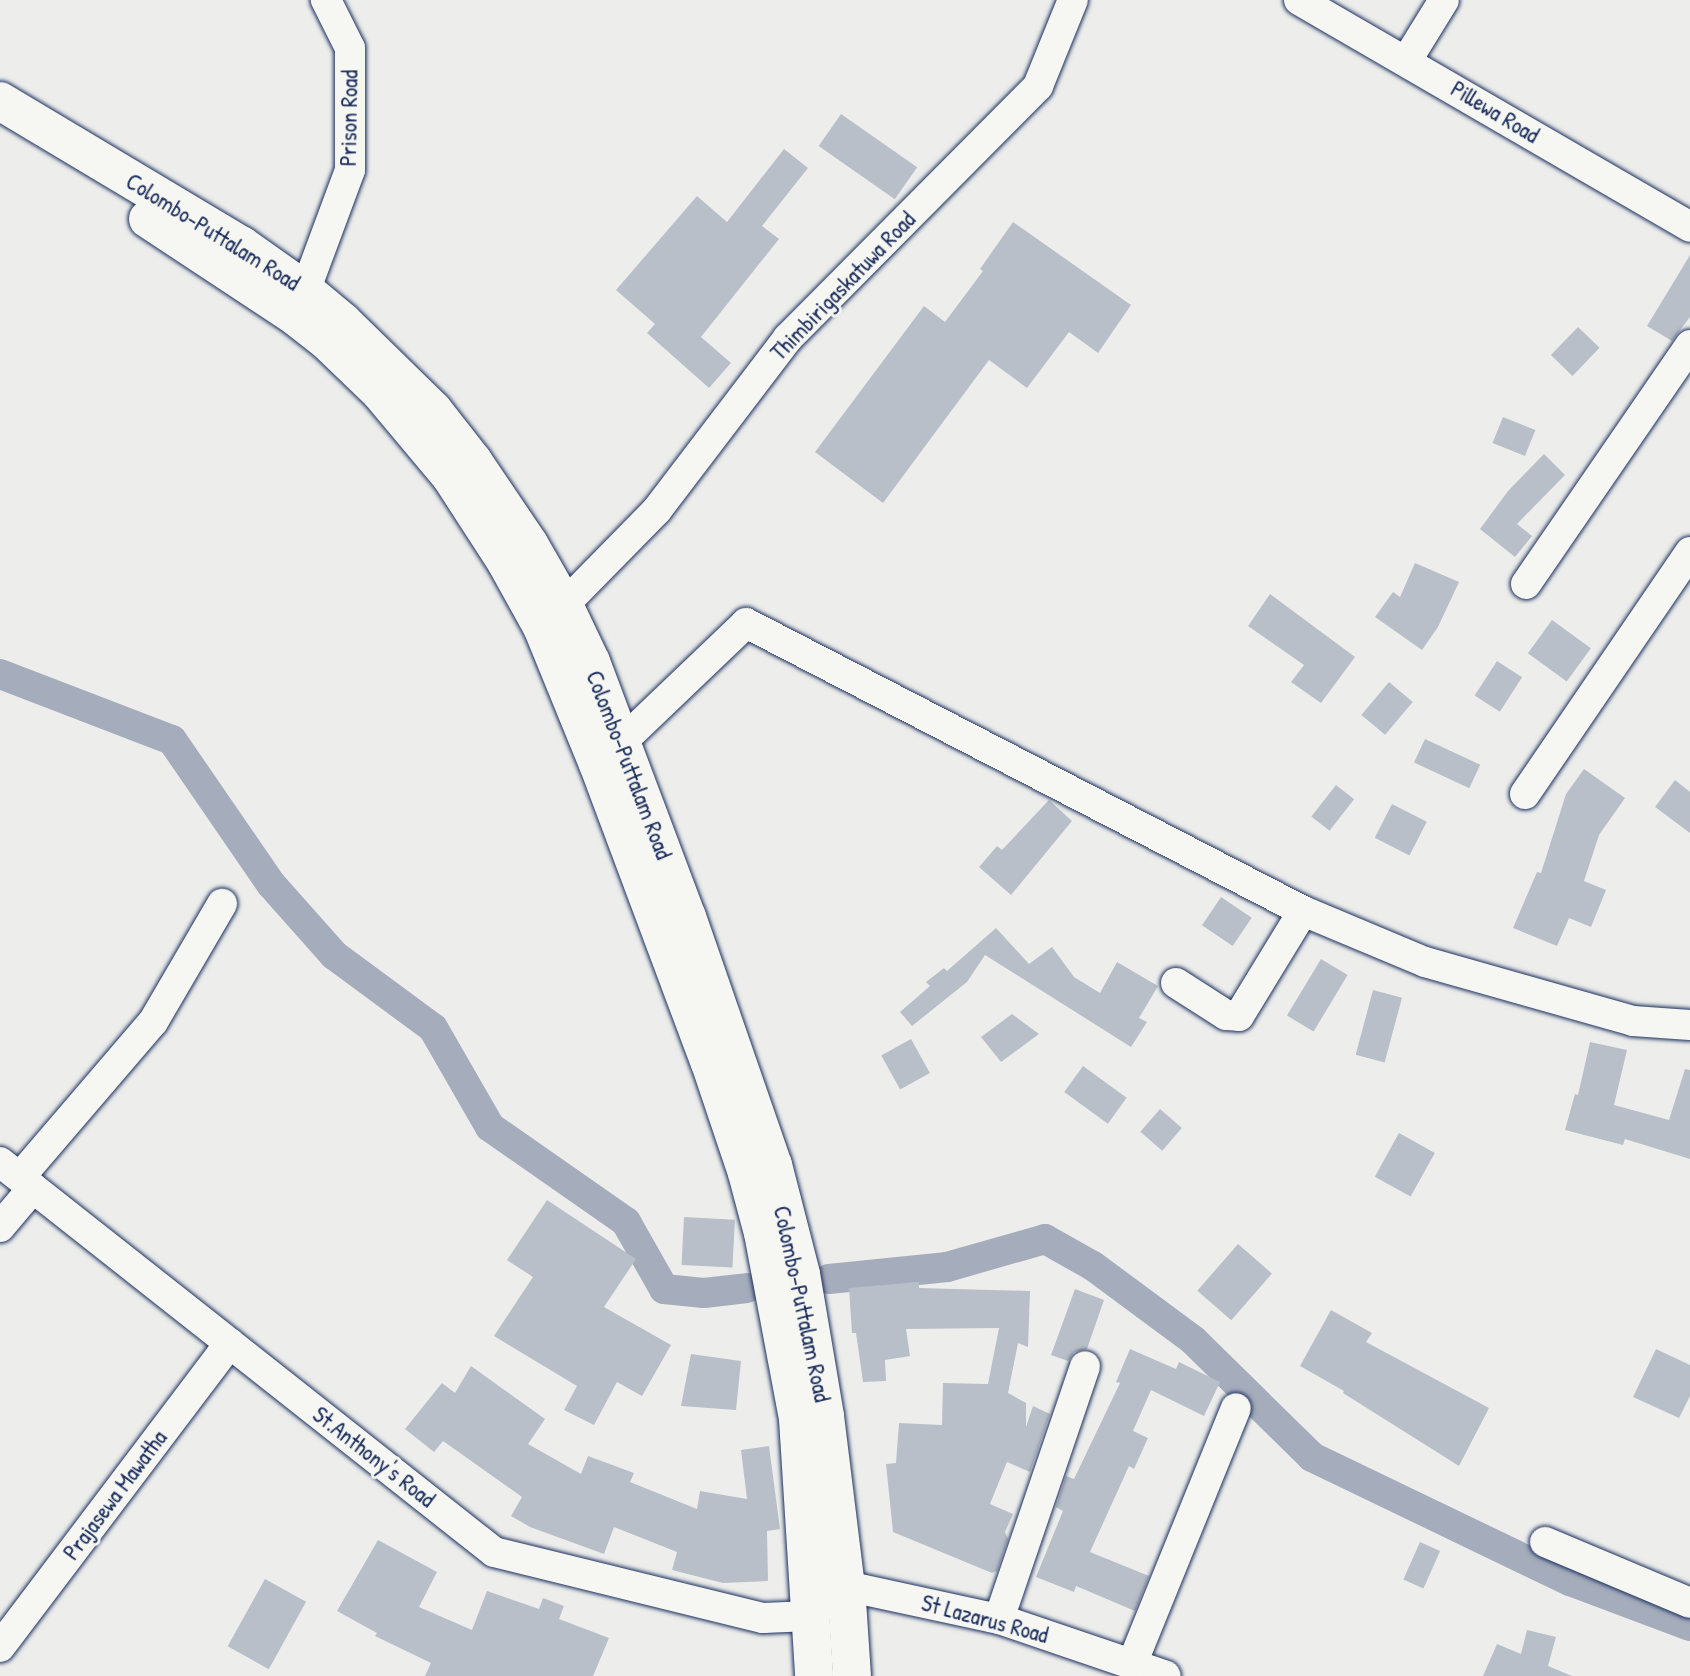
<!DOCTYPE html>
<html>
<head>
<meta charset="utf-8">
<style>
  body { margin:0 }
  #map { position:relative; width:1690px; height:1676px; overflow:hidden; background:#edeeec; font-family:"Patrick Hand",sans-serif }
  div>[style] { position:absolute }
  .canal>* { height:30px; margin:-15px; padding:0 15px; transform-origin:15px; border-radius:15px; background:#a5acbc }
  .building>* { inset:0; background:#b9bfc8; transform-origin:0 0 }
  .roads { filter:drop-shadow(0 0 2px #1b2f5e) drop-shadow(0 0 2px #1b2f5e) }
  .minor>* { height:30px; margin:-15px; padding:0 15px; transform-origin:15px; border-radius:15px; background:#f6f6f2 }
  .highway>* { height:38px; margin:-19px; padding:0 19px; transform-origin:19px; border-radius:19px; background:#f6f6f2 }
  span { translate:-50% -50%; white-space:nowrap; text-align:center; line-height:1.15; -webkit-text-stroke:6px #f6f6f2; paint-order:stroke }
  .street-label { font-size:23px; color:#1b2f5e }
</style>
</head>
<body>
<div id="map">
  <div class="canal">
    <div style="left:0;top:674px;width:184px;rotate:21deg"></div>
    <div style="left:172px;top:740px;width:175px;rotate:55.5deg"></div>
    <div style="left:271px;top:884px;width:95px;rotate:48.4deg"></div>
    <div style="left:334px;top:955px;width:123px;rotate:36.4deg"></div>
    <div style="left:433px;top:1028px;width:114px;rotate:60.1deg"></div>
    <div style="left:490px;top:1127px;width:166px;rotate:34.9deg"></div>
    <div style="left:626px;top:1222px;width:77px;rotate:60.4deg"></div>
    <div style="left:664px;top:1289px;width:40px;rotate:5.7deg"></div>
    <div style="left:704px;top:1293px;width:43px;rotate:-6.6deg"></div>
    <div style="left:829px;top:1279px;width:119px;rotate:-5.8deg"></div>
    <div style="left:947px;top:1267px;width:102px;rotate:-15.9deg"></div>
    <div style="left:1045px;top:1239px;width:55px;rotate:29.4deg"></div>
    <div style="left:1093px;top:1266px;width:124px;rotate:36.5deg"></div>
    <div style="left:1193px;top:1340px;width:167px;rotate:44.5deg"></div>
    <div style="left:1312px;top:1457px;width:286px;rotate:25.7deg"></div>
    <div style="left:1570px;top:1581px;width:128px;rotate:20.6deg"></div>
  </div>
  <div class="building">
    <div style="left:841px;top:114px;width:93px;height:39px;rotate:35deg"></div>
    <div style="clip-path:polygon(784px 149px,808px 168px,762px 226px,779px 239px,701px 337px,731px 363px,709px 388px,647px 333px,655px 324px,616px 290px,697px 196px,727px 222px)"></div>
    <div style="clip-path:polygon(1013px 222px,1131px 305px,1098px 353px,1069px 332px,1027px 388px,989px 360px,883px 503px,815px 452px,924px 306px,945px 322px,983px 271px,980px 269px)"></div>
    <div style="clip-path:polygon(1690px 255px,1690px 317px,1672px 341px,1647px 326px)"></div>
    <div style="left:1578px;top:327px;width:30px;height:39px;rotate:44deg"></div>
    <div style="left:1503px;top:417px;width:35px;height:28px;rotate:22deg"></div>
    <div style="clip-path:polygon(1544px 454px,1565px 475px,1517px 524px,1532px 536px,1515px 557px,1480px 529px,1508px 491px)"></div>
    <div style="clip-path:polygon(1415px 563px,1459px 582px,1438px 627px,1422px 650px,1375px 617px,1393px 592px,1400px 597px)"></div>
    <div style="clip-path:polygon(1270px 594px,1355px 657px,1321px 703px,1291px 682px,1304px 665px,1248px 626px)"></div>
    <div style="left:1552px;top:620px;width:48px;height:41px;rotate:36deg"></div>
    <div style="left:1497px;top:661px;width:30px;height:41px;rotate:33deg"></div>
    <div style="left:1389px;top:682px;width:31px;height:43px;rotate:40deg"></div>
    <div style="left:1425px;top:739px;width:61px;height:26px;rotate:25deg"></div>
    <div style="clip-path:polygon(1584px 769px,1625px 798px,1599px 835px,1584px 881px,1606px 890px,1591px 927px,1569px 918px,1557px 946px,1513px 928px,1537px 872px,1541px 873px,1566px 794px)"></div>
    <div style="clip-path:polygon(1675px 780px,1690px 792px,1690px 833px,1655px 807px)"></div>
    <div style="left:1336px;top:785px;width:23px;height:40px;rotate:38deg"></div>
    <div style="clip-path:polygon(1049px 800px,1072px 821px,1011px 895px,979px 867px,997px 846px,1002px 850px)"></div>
    <div style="left:1392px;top:804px;width:39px;height:38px;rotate:27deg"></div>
    <div style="left:1221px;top:897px;width:37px;height:34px;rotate:34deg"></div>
    <div style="clip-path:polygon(996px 928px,1029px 964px,1052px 947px,1074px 977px,1100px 993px,1117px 962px,1158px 986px,1139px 1018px,1147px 1022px,1131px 1047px,985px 955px,967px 982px,912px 1026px,900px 1012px,930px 986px,926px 982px,944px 968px,947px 971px)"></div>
    <div style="left:1321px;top:959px;width:31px;height:66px;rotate:31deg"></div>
    <div style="left:1373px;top:990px;width:30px;height:67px;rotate:15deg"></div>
    <div style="clip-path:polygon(1012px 1014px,1039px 1034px,1001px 1062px,981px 1037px)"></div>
    <div style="left:911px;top:1039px;width:39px;height:34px;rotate:61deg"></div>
    <div style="clip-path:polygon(1590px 1042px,1627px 1050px,1614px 1105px,1669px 1120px,1685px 1069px,1690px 1070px,1690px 1159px,1625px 1139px,1623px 1145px,1565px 1130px,1575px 1094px,1578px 1095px)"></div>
    <div style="left:1083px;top:1066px;width:54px;height:32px;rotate:36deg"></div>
    <div style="left:1160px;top:1109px;width:29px;height:30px;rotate:41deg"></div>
    <div style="left:1399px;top:1133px;width:41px;height:50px;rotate:29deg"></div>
    <div style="clip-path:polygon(547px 1200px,636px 1259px,604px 1307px,671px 1345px,642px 1396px,617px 1382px,594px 1425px,564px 1410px,577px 1386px,494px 1336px,533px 1277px,507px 1260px)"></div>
    <div style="left:684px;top:1217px;width:51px;height:48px;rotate:3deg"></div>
    <div style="left:1238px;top:1244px;width:45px;height:62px;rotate:41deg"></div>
    <div style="clip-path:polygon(919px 1282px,919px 1288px,1030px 1291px,1028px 1347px,1018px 1343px,1008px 1393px,1026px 1403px,1026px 1427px,1033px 1406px,1050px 1414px,1030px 1472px,1007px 1462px,990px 1504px,1013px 1514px,1005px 1532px,1008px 1539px,997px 1571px,992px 1573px,893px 1532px,886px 1464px,896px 1463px,899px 1423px,942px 1425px,943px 1383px,988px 1384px,999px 1328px,906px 1329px,910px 1356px,885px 1360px,886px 1381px,863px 1382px,856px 1333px,852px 1333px,849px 1288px)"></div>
    <div style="clip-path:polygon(1075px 1289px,1104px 1300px,1087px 1349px,1074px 1352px,1068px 1361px,1051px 1355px)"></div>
    <div style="clip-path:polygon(1331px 1310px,1372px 1333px,1366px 1342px,1489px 1408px,1459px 1466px,1343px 1393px,1344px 1391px,1300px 1366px)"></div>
    <div style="clip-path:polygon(1130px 1349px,1176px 1369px,1179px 1362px,1220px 1382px,1204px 1416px,1151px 1390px,1133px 1431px,1148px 1438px,1134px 1469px,1129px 1466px,1090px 1552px,1149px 1576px,1135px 1611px,1076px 1586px,1074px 1592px,1036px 1577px,1063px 1511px,1056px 1507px,1066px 1476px,1074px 1479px,1120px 1383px,1116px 1382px)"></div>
    <div style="clip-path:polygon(1656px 1349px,1690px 1365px,1690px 1396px,1679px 1418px,1633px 1397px)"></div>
    <div style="clip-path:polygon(691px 1354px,741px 1361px,736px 1410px,681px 1406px)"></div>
    <div style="clip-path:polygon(471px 1366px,545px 1419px,528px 1444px,581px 1474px,588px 1456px,634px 1473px,630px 1482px,697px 1509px,700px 1491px,747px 1499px,741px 1450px,769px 1446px,780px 1529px,767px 1531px,768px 1581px,723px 1583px,672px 1570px,677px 1552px,614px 1527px,604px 1554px,530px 1527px,511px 1516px,522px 1497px,443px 1441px,434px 1452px,405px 1429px,442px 1383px,455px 1393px)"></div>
    <div style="clip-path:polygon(378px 1540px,437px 1572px,419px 1607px,472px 1630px,487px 1591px,539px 1609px,543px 1598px,564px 1606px,559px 1619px,609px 1638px,593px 1676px,425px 1676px,431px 1663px,375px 1636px,377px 1633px,337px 1611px)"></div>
    <div style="left:1420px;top:1542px;width:22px;height:41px;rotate:24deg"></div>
    <div style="left:265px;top:1579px;width:47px;height:77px;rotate:29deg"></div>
    <div style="clip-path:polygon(1527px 1630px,1556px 1637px,1548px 1666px,1572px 1676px,1483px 1676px,1497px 1644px,1521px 1654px)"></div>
  </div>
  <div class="roads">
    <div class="minor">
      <div style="left:1299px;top:0;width:452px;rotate:30.1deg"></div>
      <div style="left:1407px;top:60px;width:70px;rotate:-58.3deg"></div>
      <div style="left:298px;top:310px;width:149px;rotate:-69.6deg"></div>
      <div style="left:350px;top:170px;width:122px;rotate:-90deg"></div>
      <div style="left:350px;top:48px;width:54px;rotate:-116.6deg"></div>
      <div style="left:1526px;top:584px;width:290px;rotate:-55.5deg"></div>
      <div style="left:551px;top:618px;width:151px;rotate:-45.5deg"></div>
      <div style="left:657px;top:510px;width:216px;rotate:-52.7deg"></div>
      <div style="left:788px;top:338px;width:355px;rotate:-45.2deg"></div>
      <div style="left:1038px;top:86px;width:93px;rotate:-67.9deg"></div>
      <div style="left:607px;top:756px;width:192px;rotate:-43.7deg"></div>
      <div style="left:746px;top:623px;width:627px;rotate:27.34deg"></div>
      <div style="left:1303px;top:911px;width:132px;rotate:22.7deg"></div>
      <div style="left:1425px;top:962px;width:216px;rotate:15.8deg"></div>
      <div style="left:1633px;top:1021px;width:57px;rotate:4deg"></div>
      <div style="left:1525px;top:794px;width:293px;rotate:-55.7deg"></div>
      <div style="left:1176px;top:983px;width:59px;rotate:32.6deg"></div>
      <div style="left:1226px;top:1015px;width:13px;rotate:4deg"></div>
      <div style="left:1239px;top:1016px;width:123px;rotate:-58.6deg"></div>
      <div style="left:0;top:1162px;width:629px;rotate:38.29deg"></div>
      <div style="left:494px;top:1552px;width:277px;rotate:13.8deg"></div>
      <div style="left:763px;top:1618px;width:47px;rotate:-2.4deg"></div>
      <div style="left:810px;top:1616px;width:47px;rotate:-39.8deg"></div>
      <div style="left:846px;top:1586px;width:157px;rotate:12.2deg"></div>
      <div style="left:999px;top:1619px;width:176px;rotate:18.8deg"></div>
      <div style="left:20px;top:1177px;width:204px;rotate:-49.4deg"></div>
      <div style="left:153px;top:1022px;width:137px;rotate:-59.7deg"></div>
      <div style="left:0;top:1227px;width:51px;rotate:-49.8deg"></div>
      <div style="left:1545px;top:1542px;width:157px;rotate:22.8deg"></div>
      <div style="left:999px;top:1619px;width:267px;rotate:-71.2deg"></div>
      <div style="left:0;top:1647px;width:381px;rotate:-52.9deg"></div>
      <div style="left:1132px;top:1664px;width:276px;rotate:-67.9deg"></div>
    </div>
    <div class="highway">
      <div style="left:0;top:101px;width:281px;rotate:30.9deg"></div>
      <div style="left:241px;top:245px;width:80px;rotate:35.3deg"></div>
      <div style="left:306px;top:291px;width:48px;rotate:40deg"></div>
      <div style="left:343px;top:322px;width:126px;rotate:44.4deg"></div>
      <div style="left:433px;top:410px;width:65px;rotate:51.9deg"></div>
      <div style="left:473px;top:461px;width:100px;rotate:56deg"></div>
      <div style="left:529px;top:544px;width:70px;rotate:60.2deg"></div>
      <div style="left:564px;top:605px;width:63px;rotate:64.7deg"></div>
      <div style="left:591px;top:662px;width:272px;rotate:69.4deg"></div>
      <div style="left:687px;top:917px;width:262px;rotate:70.9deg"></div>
      <div style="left:773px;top:1165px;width:113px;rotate:75.6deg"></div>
      <div style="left:801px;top:1274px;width:144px;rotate:80.4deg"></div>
      <div style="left:825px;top:1416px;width:171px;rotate:83deg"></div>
      <div style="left:846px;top:1586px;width:90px;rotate:86.2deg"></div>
      <div style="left:148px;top:219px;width:176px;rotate:33.4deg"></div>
      <div style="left:295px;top:316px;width:41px;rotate:38deg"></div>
      <div style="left:327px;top:341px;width:74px;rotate:43.9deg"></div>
      <div style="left:380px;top:392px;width:111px;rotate:50.1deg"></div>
      <div style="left:451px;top:477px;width:101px;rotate:57.1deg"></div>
      <div style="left:506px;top:562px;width:74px;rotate:61deg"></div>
      <div style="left:542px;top:627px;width:148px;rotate:67.8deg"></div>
      <div style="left:598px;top:764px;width:319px;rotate:69.5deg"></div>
      <div style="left:710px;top:1063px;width:116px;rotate:71.4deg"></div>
      <div style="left:747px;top:1173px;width:62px;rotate:75.1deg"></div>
      <div style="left:763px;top:1233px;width:189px;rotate:79.3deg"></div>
      <div style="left:798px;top:1419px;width:257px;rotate:86.4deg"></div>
    </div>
  </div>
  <div class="street-label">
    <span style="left:1495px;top:112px;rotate:31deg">Pillewa Road</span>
    <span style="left:349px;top:118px;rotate:-89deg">Prison Road</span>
    <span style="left:213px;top:232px;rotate:32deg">Colombo-Puttalam Road</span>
    <span style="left:843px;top:286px;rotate:-46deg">Thimbirigaskatuwa Road</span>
    <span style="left:629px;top:765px;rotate:69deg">Colombo-Puttalam Road</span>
    <span style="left:802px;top:1304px;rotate:78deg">Colombo-Puttalam Road</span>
    <span style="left:374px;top:1457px;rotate:38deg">St.Anthony's Road</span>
    <span style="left:115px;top:1495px;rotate:-53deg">Prajasewa Mawatha</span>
    <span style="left:985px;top:1619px;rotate:15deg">St Lazarus Road</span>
  </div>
</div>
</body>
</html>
